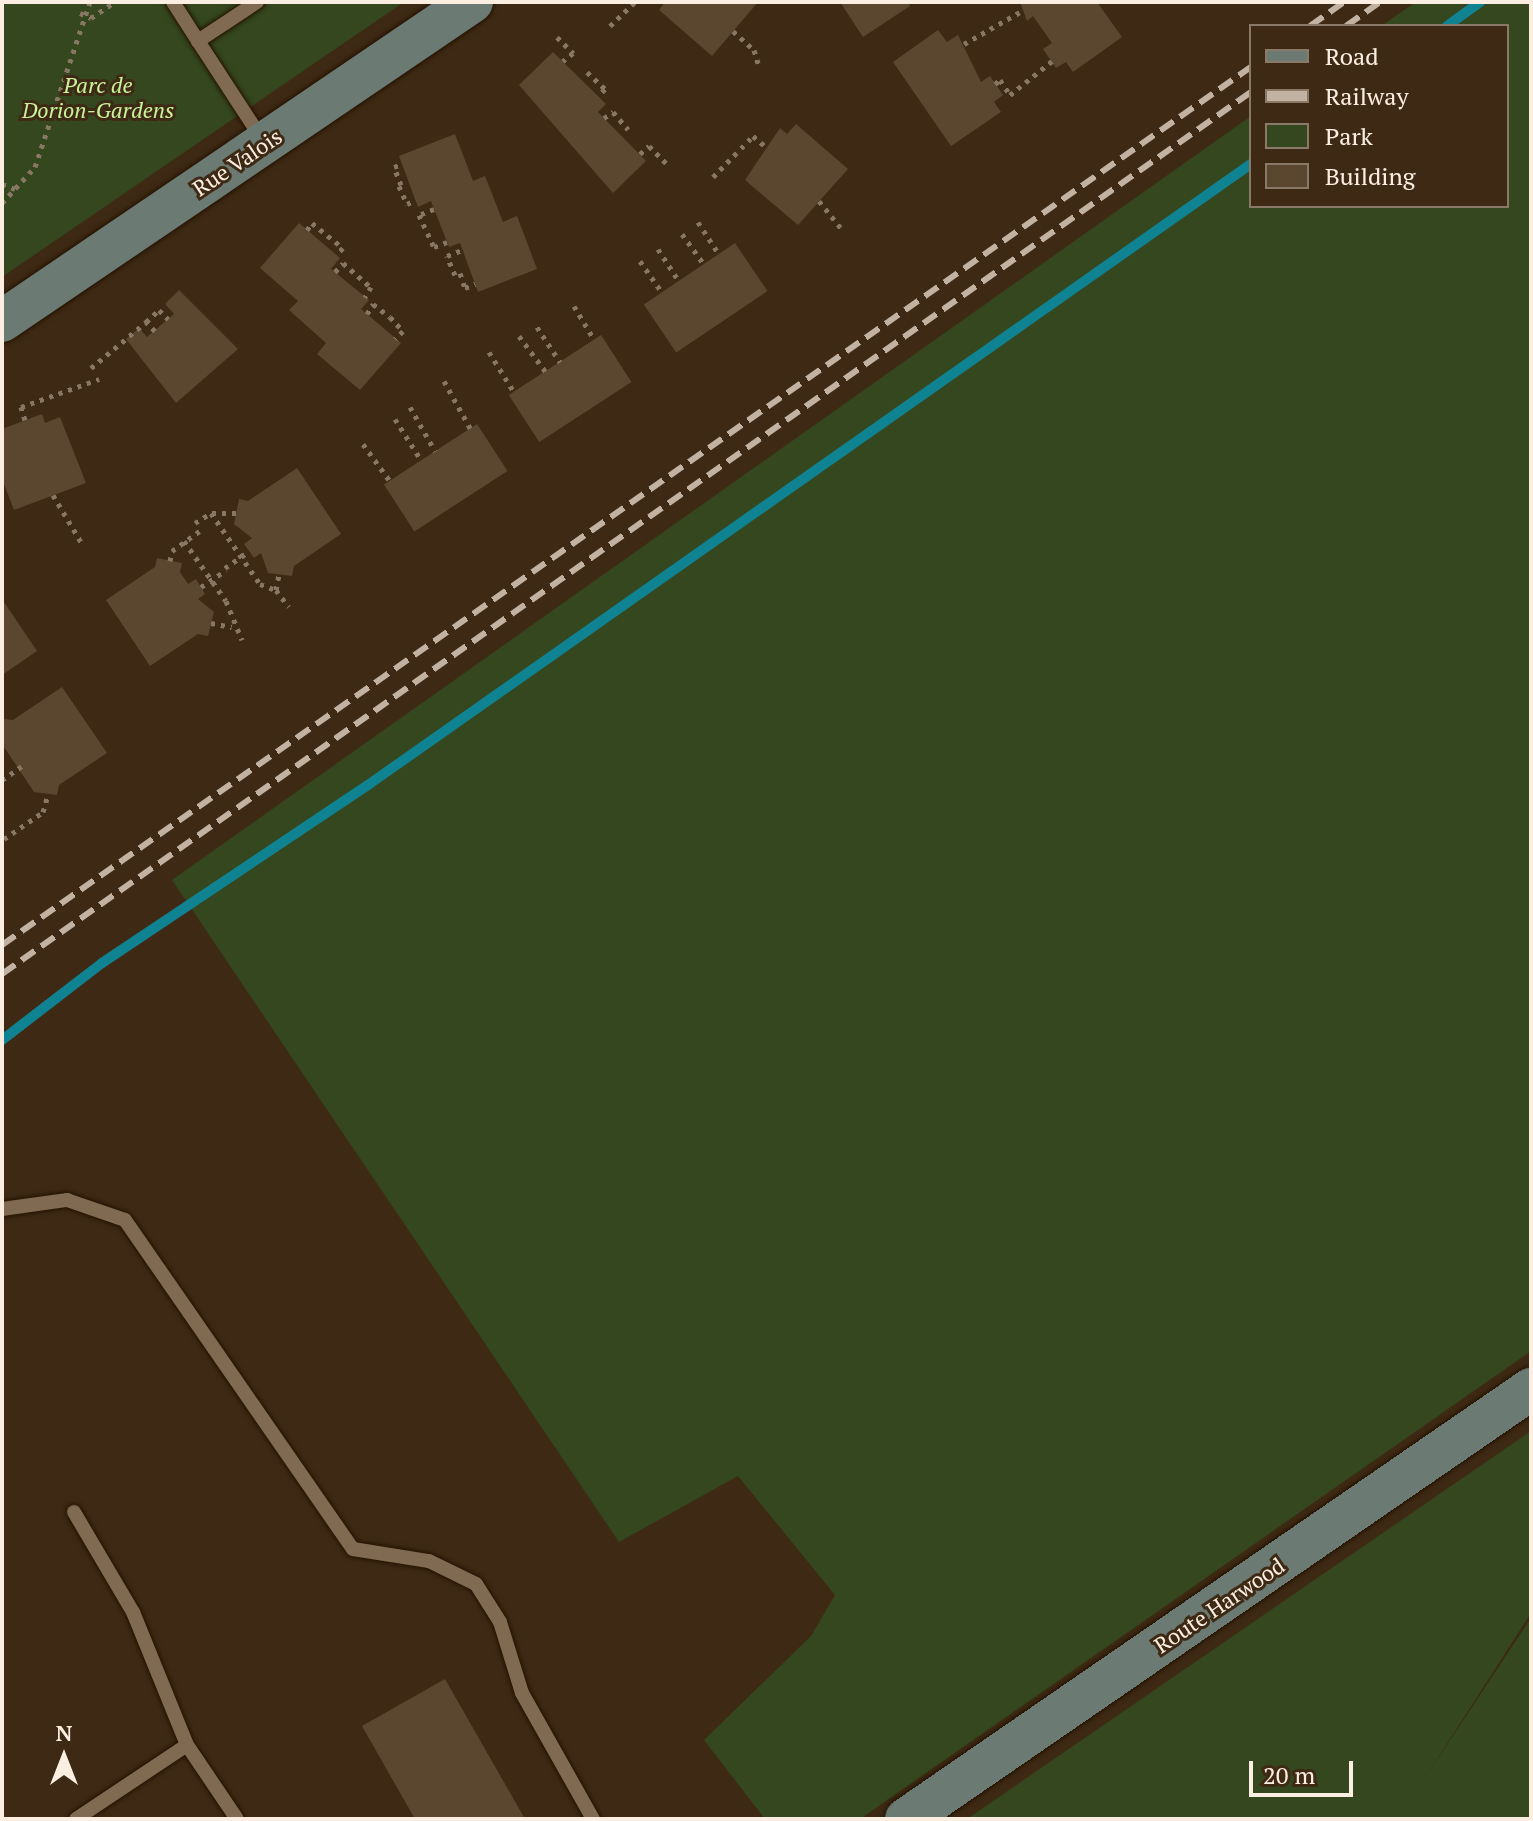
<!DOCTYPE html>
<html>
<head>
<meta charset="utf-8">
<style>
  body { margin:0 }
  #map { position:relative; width:1533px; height:1821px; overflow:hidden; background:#3e2a14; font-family:"PT Serif",serif }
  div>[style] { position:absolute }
  .green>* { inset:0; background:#34471e }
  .stream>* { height:10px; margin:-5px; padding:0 5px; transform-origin:5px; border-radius:5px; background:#108393 }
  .building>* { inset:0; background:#5b462f; transform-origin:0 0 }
  .path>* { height:5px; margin-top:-2.5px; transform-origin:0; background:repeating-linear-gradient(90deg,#887764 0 4px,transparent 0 10px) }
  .roads { filter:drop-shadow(0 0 2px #241200) drop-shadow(0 0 2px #241200) }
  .lane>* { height:14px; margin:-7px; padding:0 7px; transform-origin:7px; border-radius:7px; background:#816a52 }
  .secondary>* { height:42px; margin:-21px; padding:0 21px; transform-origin:21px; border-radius:21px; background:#6b7a73 }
  .rail>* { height:6px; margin-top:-3px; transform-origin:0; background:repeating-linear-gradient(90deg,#c1b2a2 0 16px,transparent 0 24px) }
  span { translate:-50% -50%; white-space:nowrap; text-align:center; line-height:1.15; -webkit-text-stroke:6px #3e2a14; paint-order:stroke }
  .park-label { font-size:22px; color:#c8f39a; font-style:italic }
  .street-label { font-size:22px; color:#fcefe2 }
  .frame { position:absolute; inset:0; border:4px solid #fcefe2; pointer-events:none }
  .legend { position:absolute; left:1249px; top:24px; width:260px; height:184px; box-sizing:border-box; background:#3e2a14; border:2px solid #8a7966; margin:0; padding:10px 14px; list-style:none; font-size:24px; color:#fcefe2 }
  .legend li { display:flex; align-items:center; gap:16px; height:40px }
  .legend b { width:40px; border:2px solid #8a7966 }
  .north { position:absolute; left:24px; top:1717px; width:80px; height:80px; -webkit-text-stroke:6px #3e2a14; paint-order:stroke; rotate:0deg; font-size:22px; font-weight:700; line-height:32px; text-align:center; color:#fcefe2 }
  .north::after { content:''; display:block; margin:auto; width:28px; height:36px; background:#fcefe2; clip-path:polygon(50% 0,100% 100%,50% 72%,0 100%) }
  .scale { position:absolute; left:1249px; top:1761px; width:104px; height:36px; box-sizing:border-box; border:4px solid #fcefe2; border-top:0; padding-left:10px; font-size:24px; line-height:28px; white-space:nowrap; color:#fcefe2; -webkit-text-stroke:6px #3e2a14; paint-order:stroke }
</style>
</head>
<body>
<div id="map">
  <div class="green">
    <div style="clip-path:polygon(2px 2px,404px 2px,2px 277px)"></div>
    <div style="clip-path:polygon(1416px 2px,1531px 2px,1531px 1351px,860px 1819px,765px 1819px,704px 1740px,811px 1636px,835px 1595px,738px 1476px,619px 1542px,172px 880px,1251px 116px,1251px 206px,1507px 206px,1507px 26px,1381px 26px)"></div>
    <div style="clip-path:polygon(1531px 1431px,1531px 1613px,1425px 1778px,1531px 1618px,1531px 1819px,967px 1819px)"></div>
  </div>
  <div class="stream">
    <div style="left:1447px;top:26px;width:41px;rotate:-36deg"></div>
    <div style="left:2px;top:1040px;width:126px;rotate:-37.6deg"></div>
    <div style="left:102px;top:963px;width:320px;rotate:-33.8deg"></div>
    <div style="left:368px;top:785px;width:1080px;rotate:-35.12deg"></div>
  </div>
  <div class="building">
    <div style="clip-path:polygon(665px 2px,758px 2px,712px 56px,659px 10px)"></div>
    <div style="clip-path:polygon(840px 2px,908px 2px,910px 6px,863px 37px)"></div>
    <div style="clip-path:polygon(1020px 2px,1097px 2px,1122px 37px,1073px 72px,1066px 62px,1056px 68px,1043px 49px,1052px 43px,1033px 16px,1027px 21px)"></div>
    <div style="clip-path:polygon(938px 30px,947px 42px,958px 35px,981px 82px,990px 76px,1003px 95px,994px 102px,1001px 112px,951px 146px,893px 62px)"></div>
    <div style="clip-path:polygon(553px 52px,606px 104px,598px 112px,646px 161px,613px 193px,519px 85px)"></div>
    <div style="clip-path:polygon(796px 124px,848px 169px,798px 225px,745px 180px,780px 128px,787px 134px)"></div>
    <div style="clip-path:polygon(455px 134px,473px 181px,485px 176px,503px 222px,517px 216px,537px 269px,478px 292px,460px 243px,449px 247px,431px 201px,418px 207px,399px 156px)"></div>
    <div style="clip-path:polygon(299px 223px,340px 258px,331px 269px,369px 300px,361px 309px,401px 343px,360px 390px,317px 354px,326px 343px,289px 310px,298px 301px,260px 268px)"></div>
    <div style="left:735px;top:243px;width:58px;height:110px;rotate:56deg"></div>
    <div style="clip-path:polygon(179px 290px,238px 349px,176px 403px,126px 339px,139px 328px,147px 337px,174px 314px,165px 304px)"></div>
    <div style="left:601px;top:335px;width:56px;height:110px;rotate:57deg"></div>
    <div style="clip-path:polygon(42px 414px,45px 423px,60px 417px,86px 483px,14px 510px,2px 479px,2px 429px)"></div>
    <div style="left:477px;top:424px;width:56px;height:111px;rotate:57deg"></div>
    <div style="clip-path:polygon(297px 468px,341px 534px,294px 566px,292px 576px,268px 573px,261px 553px,254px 558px,244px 544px,252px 538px,234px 524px,239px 499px,248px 501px)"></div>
    <div style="clip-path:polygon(157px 558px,182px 563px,180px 572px,188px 584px,196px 579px,205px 594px,198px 599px,214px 612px,208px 636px,198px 634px,150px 666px,106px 600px,155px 567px)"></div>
    <div style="clip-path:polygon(2px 599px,37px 651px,2px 675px)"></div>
    <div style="clip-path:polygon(62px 687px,107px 753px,59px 785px,57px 795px,34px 792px,2px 744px,4px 719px,13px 720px)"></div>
    <div style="clip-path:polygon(445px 1679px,525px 1819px,415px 1819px,362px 1726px)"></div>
  </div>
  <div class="path">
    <div style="left:80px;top:13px;width:12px;rotate:24deg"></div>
    <div style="left:91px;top:18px;width:29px;rotate:-34deg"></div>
    <div style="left:610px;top:26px;width:35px;rotate:-44deg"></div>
    <div style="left:733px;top:31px;width:28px;rotate:42deg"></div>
    <div style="left:754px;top:50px;width:17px;rotate:73deg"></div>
    <div style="left:557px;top:37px;width:23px;rotate:45deg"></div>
    <div style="left:573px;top:53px;width:13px;rotate:141deg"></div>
    <div style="left:964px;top:44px;width:64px;rotate:-29.7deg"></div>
    <div style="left:587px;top:72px;width:25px;rotate:43deg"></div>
    <div style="left:605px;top:89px;width:10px;rotate:135deg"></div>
    <div style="left:995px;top:84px;width:6px;rotate:-39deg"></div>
    <div style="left:1000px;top:80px;width:18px;rotate:56deg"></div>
    <div style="left:1010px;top:95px;width:54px;rotate:-39deg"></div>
    <div style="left:604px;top:118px;width:11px;rotate:-34deg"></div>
    <div style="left:613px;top:112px;width:23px;rotate:49deg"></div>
    <div style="left:640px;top:154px;width:12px;rotate:-42deg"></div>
    <div style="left:649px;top:146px;width:25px;rotate:45deg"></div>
    <div style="left:713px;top:177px;width:57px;rotate:-45.7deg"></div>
    <div style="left:753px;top:136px;width:16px;rotate:40deg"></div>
    <div style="left:2px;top:184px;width:14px;rotate:21deg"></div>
    <div style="left:401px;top:185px;width:19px;rotate:-111deg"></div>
    <div style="left:394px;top:167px;width:9px;rotate:-21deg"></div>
    <div style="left:399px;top:186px;width:20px;rotate:66deg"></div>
    <div style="left:407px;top:204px;width:10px;rotate:-24deg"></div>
    <div style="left:819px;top:201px;width:36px;rotate:51deg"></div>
    <div style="left:2px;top:203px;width:49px;rotate:-47.5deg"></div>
    <div style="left:35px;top:167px;width:174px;rotate:-71.6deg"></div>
    <div style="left:434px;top:209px;width:16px;rotate:158deg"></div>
    <div style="left:419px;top:215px;width:35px;rotate:65deg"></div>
    <div style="left:434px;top:247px;width:14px;rotate:-21deg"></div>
    <div style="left:698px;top:222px;width:38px;rotate:57deg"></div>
    <div style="left:307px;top:230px;width:9px;rotate:-54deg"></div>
    <div style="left:312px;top:223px;width:40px;rotate:39deg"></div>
    <div style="left:343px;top:248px;width:9px;rotate:139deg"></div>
    <div style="left:682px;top:234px;width:37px;rotate:54deg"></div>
    <div style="left:658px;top:249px;width:38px;rotate:57deg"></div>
    <div style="left:640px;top:261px;width:38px;rotate:55deg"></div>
    <div style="left:335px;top:272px;width:12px;rotate:-48deg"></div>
    <div style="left:343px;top:263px;width:37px;rotate:41deg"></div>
    <div style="left:371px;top:287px;width:12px;rotate:121deg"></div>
    <div style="left:460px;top:273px;width:16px;rotate:72deg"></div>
    <div style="left:465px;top:288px;width:11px;rotate:-22deg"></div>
    <div style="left:455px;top:275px;width:21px;rotate:-113deg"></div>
    <div style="left:447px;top:256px;width:16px;rotate:-22deg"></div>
    <div style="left:574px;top:306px;width:39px;rotate:59deg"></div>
    <div style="left:367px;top:314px;width:12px;rotate:-59deg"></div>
    <div style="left:373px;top:304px;width:21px;rotate:37deg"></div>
    <div style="left:390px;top:317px;width:19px;rotate:47deg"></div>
    <div style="left:403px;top:331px;width:11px;rotate:135deg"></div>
    <div style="left:537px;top:327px;width:42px;rotate:56.7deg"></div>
    <div style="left:155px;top:331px;width:13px;rotate:-135deg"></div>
    <div style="left:146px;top:322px;width:18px;rotate:-43deg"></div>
    <div style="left:159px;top:310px;width:13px;rotate:45deg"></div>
    <div style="left:519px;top:336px;width:44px;rotate:53.4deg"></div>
    <div style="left:489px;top:352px;width:47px;rotate:58deg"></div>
    <div style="left:91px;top:368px;width:72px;rotate:-39.9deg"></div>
    <div style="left:444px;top:381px;width:54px;rotate:61deg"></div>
    <div style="left:410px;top:407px;width:51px;rotate:60.4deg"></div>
    <div style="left:395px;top:419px;width:49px;rotate:57.6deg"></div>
    <div style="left:25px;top:420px;width:14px;rotate:-107deg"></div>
    <div style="left:21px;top:407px;width:83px;rotate:-19.7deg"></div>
    <div style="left:363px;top:444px;width:46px;rotate:53.9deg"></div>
    <div style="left:53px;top:495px;width:55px;rotate:59.2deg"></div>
    <div style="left:236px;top:513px;width:25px;rotate:180deg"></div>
    <div style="left:211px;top:513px;width:86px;rotate:55.4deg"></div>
    <div style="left:260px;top:584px;width:17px;rotate:21deg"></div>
    <div style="left:276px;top:590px;width:16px;rotate:-79deg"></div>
    <div style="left:195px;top:523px;width:19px;rotate:-32deg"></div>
    <div style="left:184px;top:541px;width:73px;rotate:55deg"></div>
    <div style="left:226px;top:601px;width:42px;rotate:67.7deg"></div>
    <div style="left:170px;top:561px;width:10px;rotate:-79deg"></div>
    <div style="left:172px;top:551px;width:34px;rotate:-36deg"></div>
    <div style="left:225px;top:568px;width:29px;rotate:-35deg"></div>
    <div style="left:201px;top:587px;width:30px;rotate:-34deg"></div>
    <div style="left:276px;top:590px;width:21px;rotate:53deg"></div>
    <div style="left:211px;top:623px;width:21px;rotate:11deg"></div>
    <div style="left:2px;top:780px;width:24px;rotate:-35deg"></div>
    <div style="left:4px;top:839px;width:47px;rotate:-34.7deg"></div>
    <div style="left:43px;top:812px;width:19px;rotate:-74deg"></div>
  </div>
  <div class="roads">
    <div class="lane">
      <div style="left:173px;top:2px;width:46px;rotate:57.3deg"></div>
      <div style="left:257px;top:2px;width:71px;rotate:146.5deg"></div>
      <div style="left:198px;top:41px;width:117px;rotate:56.9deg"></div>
      <div style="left:2px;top:1209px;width:66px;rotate:-7.9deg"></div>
      <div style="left:67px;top:1200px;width:61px;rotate:19deg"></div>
      <div style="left:125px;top:1220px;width:400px;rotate:55.3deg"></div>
      <div style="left:353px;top:1549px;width:77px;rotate:9deg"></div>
      <div style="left:429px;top:1561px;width:52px;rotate:26.1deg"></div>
      <div style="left:476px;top:1584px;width:45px;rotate:57.7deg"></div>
      <div style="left:500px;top:1622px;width:74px;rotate:72.8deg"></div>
      <div style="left:522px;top:1693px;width:145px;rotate:60.6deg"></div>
      <div style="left:74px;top:1512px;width:116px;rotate:59.5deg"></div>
      <div style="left:133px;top:1612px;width:144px;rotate:67.9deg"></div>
      <div style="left:76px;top:1819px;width:133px;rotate:-33.7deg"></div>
      <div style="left:187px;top:1745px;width:89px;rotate:56deg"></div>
    </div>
    <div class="secondary">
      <div style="left:2px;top:321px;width:568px;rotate:-34.17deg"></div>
      <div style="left:906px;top:1819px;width:759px;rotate:-34.53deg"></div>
    </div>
  </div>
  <div class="rail">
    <div style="left:1310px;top:26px;width:42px;rotate:-35.2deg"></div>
    <div style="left:1346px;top:26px;width:42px;rotate:-35.2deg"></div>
    <div style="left:2px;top:945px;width:1527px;rotate:-35.11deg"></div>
    <div style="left:2px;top:974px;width:1529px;rotate:-35.23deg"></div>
  </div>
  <div class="park-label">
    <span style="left:98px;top:97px">Parc de<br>Dorion-Gardens</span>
  </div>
  <div class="street-label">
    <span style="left:237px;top:162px;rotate:-34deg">Rue Valois</span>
    <span style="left:1219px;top:1605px;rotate:-34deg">Route Harwood</span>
  </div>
  <div class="frame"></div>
  <ul class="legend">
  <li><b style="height:10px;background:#6b7a73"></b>Road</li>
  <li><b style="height:10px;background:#c1b2a2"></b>Railway</li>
  <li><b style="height:22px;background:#34471e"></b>Park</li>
  <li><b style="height:22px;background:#5b462f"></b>Building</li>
  </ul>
  <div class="north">N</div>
  <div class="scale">20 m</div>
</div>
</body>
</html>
